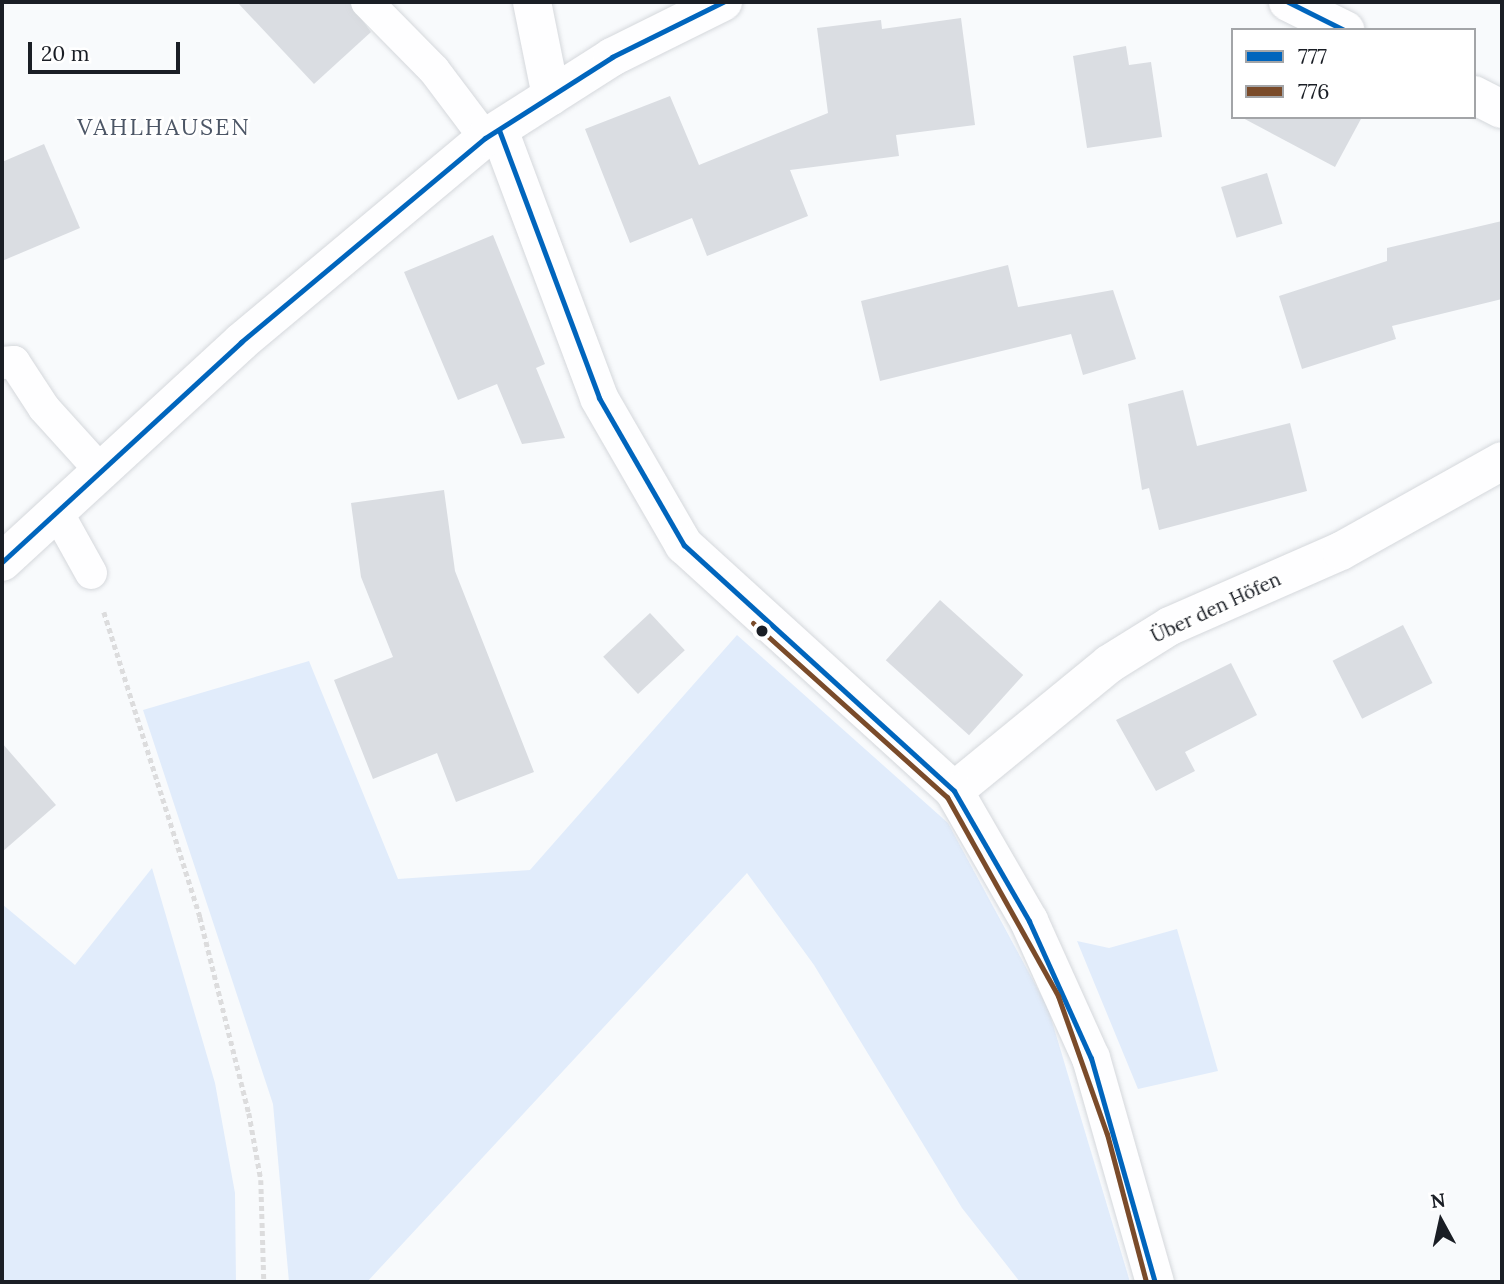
<!DOCTYPE html>
<html>
<head>
<meta charset="utf-8">
<style>
  body { margin:0 }
  #map { position:relative; width:1504px; height:1284px; overflow:hidden; background:#f8fafc; font-family:Lora,serif }
  div>[style] { position:absolute }
  .green>* { inset:0; background:#e1ecfb }
  .building>* { inset:0; background:#dadde2; transform-origin:0 0 }
  .path>* { height:4.5px; margin-top:-2.25px; transform-origin:0; background:repeating-linear-gradient(90deg,#dcdcdd 0 5px,transparent 0 8.5px) }
  .roads { filter:drop-shadow(0 0 2px #d5d8dc) drop-shadow(0 0 2px #d5d8dc) }
  .service>* { height:32px; margin:-16px; padding:0 16px; transform-origin:16px; border-radius:16px; background:#fefeff }
  .minor>* { height:38px; margin:-19px; padding:0 19px; transform-origin:19px; border-radius:19px; background:#fefeff }
  .tertiary>* { height:38px; margin:-19px; padding:0 19px; transform-origin:19px; border-radius:19px; background:#fefeff }
  .secondary>* { height:38px; margin:-19px; padding:0 19px; transform-origin:19px; border-radius:19px; background:#fefeff }
  .bus-1>* { height:5px; margin:-2.5px; padding:0 2.5px; transform-origin:2.5px; border-radius:2.5px; background:#0065bd }
  .bus-2>* { height:5px; margin:-2.5px; padding:0 2.5px; transform-origin:2.5px; border-radius:2.5px; background:#7a4b2a }
  .dots>* { width:19px; height:19px; translate:-50% -50%; box-sizing:border-box; border:4px solid #fff; border-radius:50% }
  span { translate:-50% -50%; white-space:nowrap; text-align:center; line-height:1.15; -webkit-text-stroke:5px #fff; paint-order:stroke }
  .street-label { font-size:19px; color:#1a1e25 }
  .quarter-label { font-size:23px; color:#4c5666; letter-spacing:2px }
  .frame { position:absolute; inset:0; border:4px solid #1a1e25; pointer-events:none }
  .legend { position:absolute; left:1231px; top:28px; width:245px; height:91px; box-sizing:border-box; background:#fff; border:2px solid #a3a5a8; margin:0; padding:9px 12px; list-style:none; font-size:21px; color:#1a1e25 }
  .legend li { display:flex; align-items:center; gap:14px; height:35px }
  .legend b { width:35px; border:2px solid #a3a5a8 }
  .north { position:absolute; left:1406px; top:1186px; width:70px; height:70px; -webkit-text-stroke:5px #fff; paint-order:stroke; rotate:352deg; font-size:19px; font-weight:700; line-height:28px; text-align:center; color:#1a1e25 }
  .north::after { content:''; display:block; margin:auto; width:24px; height:32px; background:#1a1e25; clip-path:polygon(50% 0,100% 100%,50% 72%,0 100%) }
  .scale { position:absolute; left:28px; top:42px; width:152px; height:32px; box-sizing:border-box; border:4px solid #1a1e25; border-top:0; padding-left:9px; font-size:21px; line-height:24px; white-space:nowrap; color:#1a1e25; -webkit-text-stroke:5px #fff; paint-order:stroke }
</style>
</head>
<body>
<div id="map">
  <div class="green">
    <div style="clip-path:polygon(737px 635px,948px 823px,1048px 1008px,1130px 1282px,1020px 1282px,962px 1208px,814px 965px,747px 873px,367px 1282px,289px 1282px,273px 1104px,143px 710px,309px 661px,398px 879px,530px 870px)"></div>
    <div style="clip-path:polygon(152px 868px,215px 1083px,235px 1193px,236px 1282px,2px 1282px,2px 904px,75px 965px)"></div>
    <div style="clip-path:polygon(1177px 929px,1218px 1071px,1138px 1089px,1077px 941px,1109px 948px)"></div>
  </div>
  <div class="building">
    <div style="clip-path:polygon(237px 2px,349px 2px,371px 32px,314px 84px)"></div>
    <div style="clip-path:polygon(961px 18px,975px 125px,896px 135px,899px 156px,790px 170px,808px 216px,707px 256px,692px 218px,630px 243px,585px 129px,670px 96px,699px 165px,828px 113px,817px 28px,881px 20px,882px 29px)"></div>
    <div style="clip-path:polygon(1126px 46px,1129px 65px,1151px 62px,1162px 137px,1087px 148px,1073px 56px)"></div>
    <div style="clip-path:polygon(1241px 117px,1362px 117px,1335px 167px)"></div>
    <div style="clip-path:polygon(44px 144px,80px 228px,2px 261px,2px 162px)"></div>
    <div style="left:1267px;top:173px;width:53px;height:48px;rotate:73deg"></div>
    <div style="clip-path:polygon(1502px 221px,1502px 299px,1392px 326px,1396px 339px,1302px 369px,1279px 296px,1387px 261px,1387px 248px)"></div>
    <div style="clip-path:polygon(493px 235px,545px 364px,536px 368px,565px 438px,522px 444px,497px 384px,458px 400px,404px 272px)"></div>
    <div style="clip-path:polygon(1008px 265px,1018px 307px,1113px 290px,1136px 359px,1083px 375px,1071px 334px,880px 381px,861px 301px)"></div>
    <div style="clip-path:polygon(1183px 390px,1197px 446px,1290px 423px,1307px 491px,1159px 530px,1149px 488px,1142px 490px,1128px 404px)"></div>
    <div style="clip-path:polygon(444px 490px,455px 571px,534px 772px,456px 802px,437px 753px,373px 779px,334px 680px,393px 657px,361px 577px,351px 503px)"></div>
    <div style="left:940px;top:600px;width:112px;height:81px;rotate:42deg"></div>
    <div style="left:650px;top:613px;width:51px;height:64px;rotate:47deg"></div>
    <div style="left:1403px;top:625px;width:65px;height:79px;rotate:63deg"></div>
    <div style="clip-path:polygon(1231px 663px,1257px 715px,1185px 752px,1195px 771px,1156px 791px,1116px 720px)"></div>
    <div style="clip-path:polygon(2px 743px,56px 805px,2px 852px)"></div>
  </div>
  <div class="path">
    <div style="left:104px;top:612px;width:320px;rotate:72.5deg"></div>
    <div style="left:200px;top:917px;width:202px;rotate:76deg"></div>
    <div style="left:249px;top:1113px;width:68px;rotate:79.8deg"></div>
    <div style="left:261px;top:1180px;width:102px;rotate:88.3deg"></div>
  </div>
  <div class="roads">
    <div class="service">
      <div style="left:367px;top:2px;width:95px;rotate:45.4deg"></div>
      <div style="left:434px;top:70px;width:85px;rotate:53.1deg"></div>
      <div style="left:2px;top:363px;width:12px;rotate:-5deg"></div>
      <div style="left:14px;top:362px;width:55px;rotate:56.9deg"></div>
      <div style="left:44px;top:408px;width:84px;rotate:47.9deg"></div>
      <div style="left:56px;top:510px;width:72px;rotate:60.9deg"></div>
    </div>
    <div class="minor">
      <div style="left:532px;top:2px;width:96px;rotate:78.6deg"></div>
      <div style="left:954px;top:791px;width:200px;rotate:-39.3deg"></div>
      <div style="left:1109px;top:664px;width:72px;rotate:-31.9deg"></div>
      <div style="left:1170px;top:626px;width:187px;rotate:-23.7deg"></div>
      <div style="left:1341px;top:551px;width:184px;rotate:-29.2deg"></div>
    </div>
    <div class="tertiary">
      <div style="left:499px;top:130px;width:286px;rotate:69.5deg"></div>
      <div style="left:599px;top:398px;width:170px;rotate:60deg"></div>
      <div style="left:684px;top:545px;width:365px;rotate:42.3deg"></div>
      <div style="left:954px;top:791px;width:150px;rotate:60deg"></div>
      <div style="left:1029px;top:921px;width:150px;rotate:65.7deg"></div>
      <div style="left:1091px;top:1058px;width:233px;rotate:74.1deg"></div>
    </div>
    <div class="secondary">
      <div style="left:1288px;top:2px;width:64px;rotate:26.2deg"></div>
      <div style="left:1474px;top:95px;width:31px;rotate:27deg"></div>
      <div style="left:2px;top:562px;width:325px;rotate:-42.6deg"></div>
      <div style="left:241px;top:342px;width:318px;rotate:-39.9deg"></div>
      <div style="left:485px;top:138px;width:151px;rotate:-32.5deg"></div>
      <div style="left:612px;top:57px;width:124px;rotate:-26.4deg"></div>
    </div>
  </div>
  <div class="bus-1">
    <div style="left:1288px;top:2px;width:63px;rotate:26.6deg"></div>
    <div style="left:499px;top:130px;width:286px;rotate:69.5deg"></div>
    <div style="left:599px;top:398px;width:170px;rotate:60deg"></div>
    <div style="left:684px;top:545px;width:365px;rotate:42.3deg"></div>
    <div style="left:954px;top:791px;width:150px;rotate:60deg"></div>
    <div style="left:1029px;top:921px;width:150px;rotate:65.7deg"></div>
    <div style="left:1091px;top:1058px;width:233px;rotate:74.1deg"></div>
    <div style="left:2px;top:562px;width:325px;rotate:-42.6deg"></div>
    <div style="left:241px;top:342px;width:318px;rotate:-39.9deg"></div>
    <div style="left:485px;top:138px;width:151px;rotate:-32.5deg"></div>
    <div style="left:612px;top:57px;width:124px;rotate:-26.4deg"></div>
  </div>
  <div class="bus-2">
    <div style="left:753px;top:623px;width:261px;rotate:41.9deg"></div>
    <div style="left:947px;top:797px;width:228px;rotate:60.8deg"></div>
    <div style="left:1058px;top:996px;width:146px;rotate:70.5deg"></div>
    <div style="left:1107px;top:1134px;width:153px;rotate:75.2deg"></div>
  </div>
  <div class="dots">
    <div style="left:762px;top:631px;background:#1a1e25"></div>
  </div>
  <div class="street-label">
    <span style="left:1216px;top:608px;rotate:-25deg">Über den Höfen</span>
  </div>
  <div class="quarter-label">
    <span style="left:164px;top:127px">VAHLHAUSEN</span>
  </div>
  <div class="frame"></div>
  <ul class="legend">
  <li><b style="height:9px;background:#0065bd"></b>777</li>
  <li><b style="height:9px;background:#7a4b2a"></b>776</li>
  </ul>
  <div class="north">N</div>
  <div class="scale">20 m</div>
</div>
</body>
</html>
